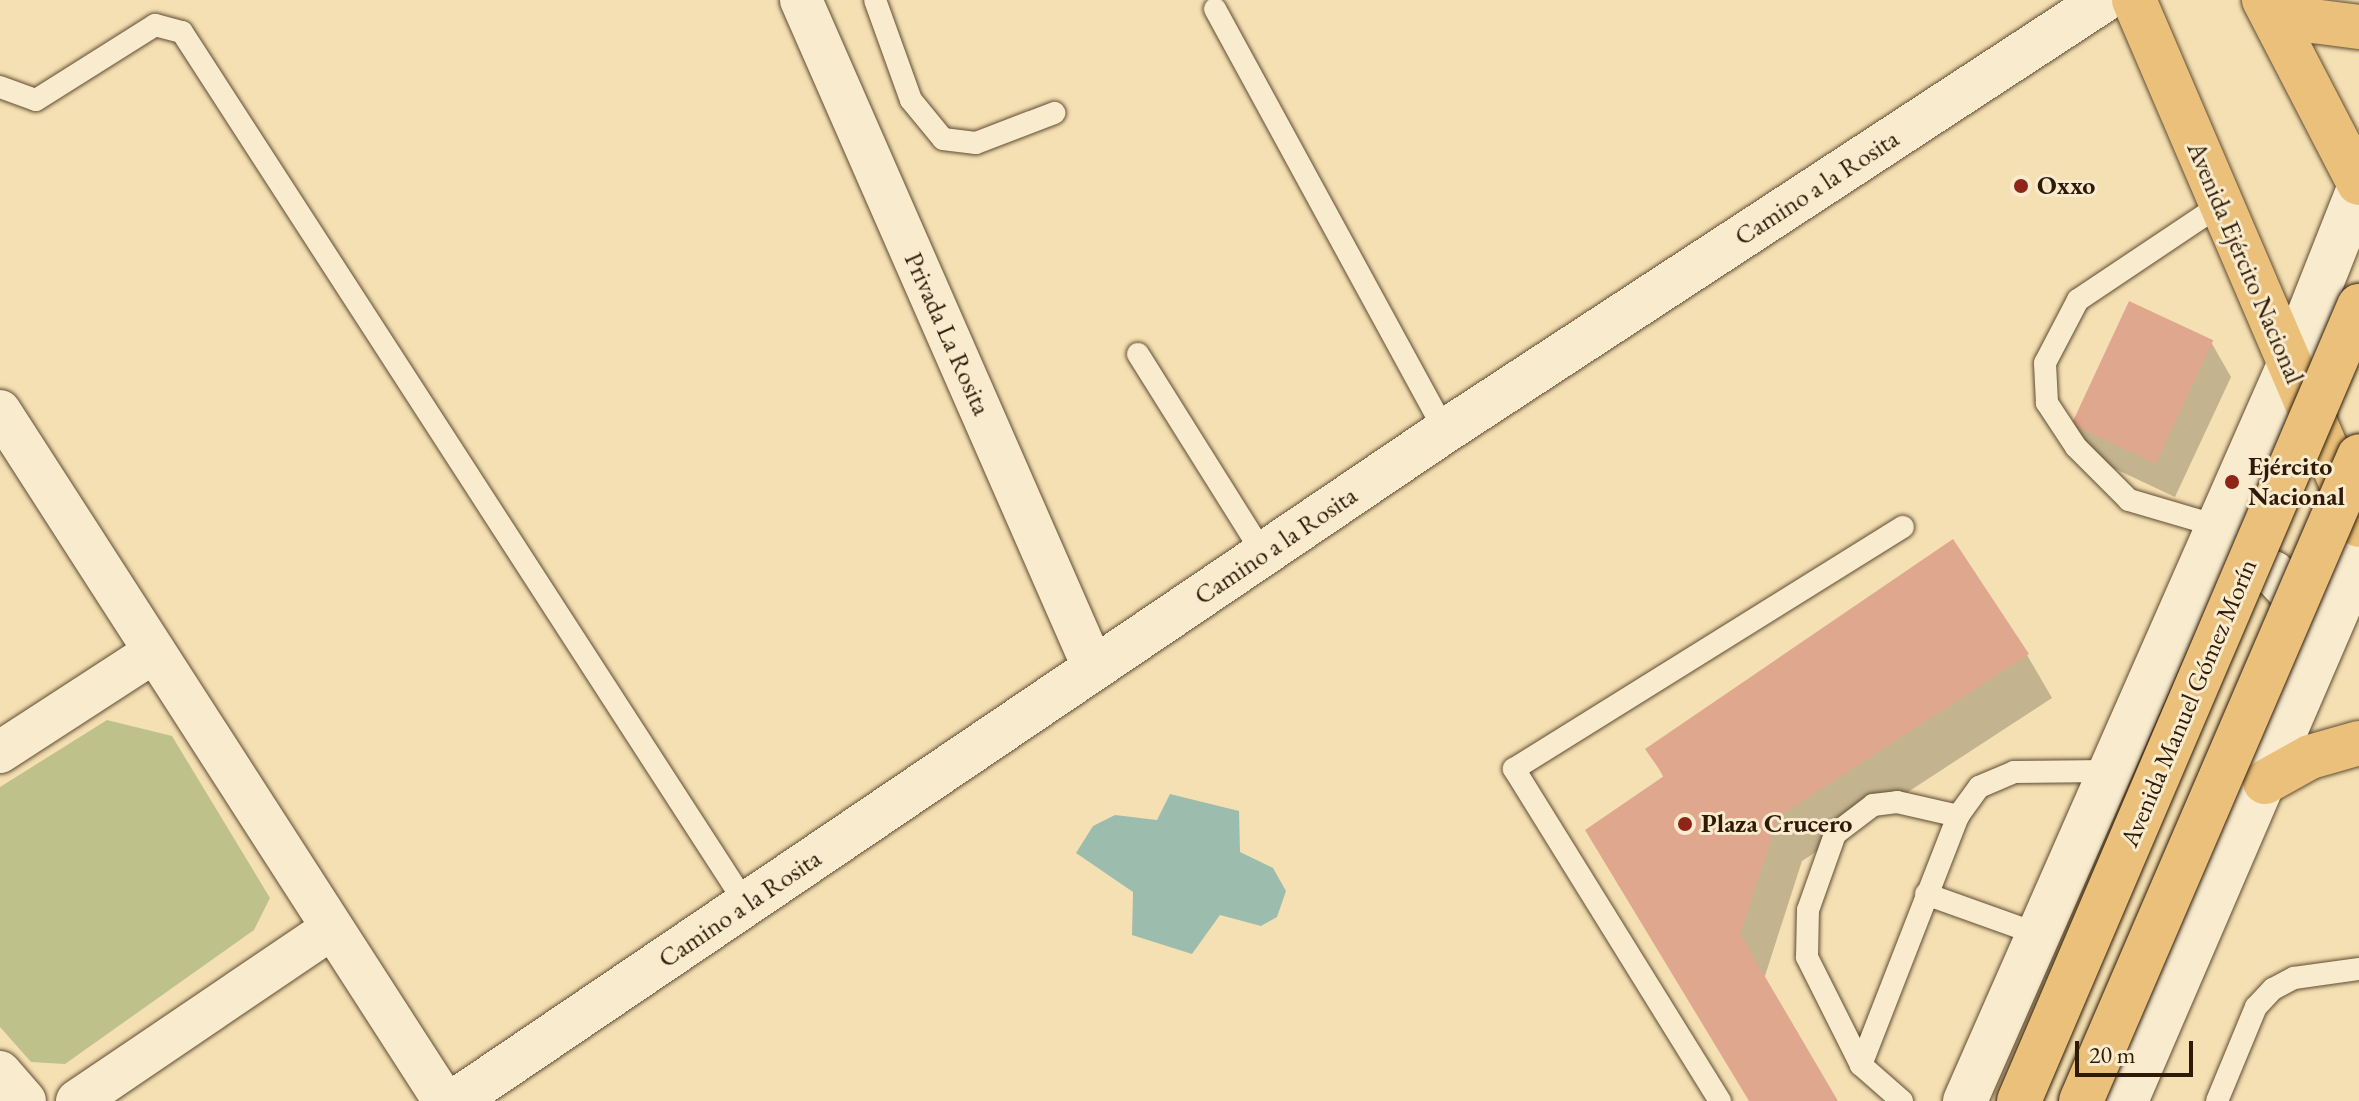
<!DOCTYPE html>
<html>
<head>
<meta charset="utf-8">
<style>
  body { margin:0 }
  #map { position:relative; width:2359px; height:1101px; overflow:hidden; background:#f5e0b3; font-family:"EB Garamond",serif }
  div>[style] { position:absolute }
  .green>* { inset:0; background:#bfc18a }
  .water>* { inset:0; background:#9cbdae }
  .shadow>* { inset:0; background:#0003 }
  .building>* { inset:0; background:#dfa78d; transform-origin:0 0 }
  .roads { filter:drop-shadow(0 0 2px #604c32) drop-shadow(0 0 2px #604c32) }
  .service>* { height:22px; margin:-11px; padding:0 11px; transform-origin:11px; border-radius:11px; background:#f8ebce }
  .minor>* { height:42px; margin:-21px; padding:0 21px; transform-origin:21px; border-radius:21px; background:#f8ebce }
  .tertiary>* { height:44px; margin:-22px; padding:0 22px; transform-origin:22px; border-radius:22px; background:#f8ebce }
  .primary>* { height:44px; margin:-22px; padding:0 22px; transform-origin:22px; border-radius:22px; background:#eac07a }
  .bridges { filter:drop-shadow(0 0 2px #2e1a07) drop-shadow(0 0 2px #2e1a07) }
  .primary-bridge>* { height:44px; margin:-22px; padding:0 22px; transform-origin:22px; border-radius:22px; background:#eac07a }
  .dots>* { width:22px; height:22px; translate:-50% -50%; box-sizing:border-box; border:4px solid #f8ebce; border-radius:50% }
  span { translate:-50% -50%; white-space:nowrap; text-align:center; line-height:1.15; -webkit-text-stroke:6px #f8ebce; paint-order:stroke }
  .poi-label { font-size:26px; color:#2e1a07; font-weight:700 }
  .left { translate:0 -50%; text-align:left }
  .street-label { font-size:26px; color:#2e1a07 }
  .scale { position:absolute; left:2075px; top:1041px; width:118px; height:36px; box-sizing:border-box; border:4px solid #2e1a07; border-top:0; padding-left:10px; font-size:24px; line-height:28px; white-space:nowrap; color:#2e1a07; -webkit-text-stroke:6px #f8ebce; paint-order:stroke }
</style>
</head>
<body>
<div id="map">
  <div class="green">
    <div style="clip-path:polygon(107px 720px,172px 736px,270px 898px,254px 930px,65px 1064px,31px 1062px,0 1027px,0 787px)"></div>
  </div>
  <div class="water">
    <div style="clip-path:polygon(1170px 794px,1239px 811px,1240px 852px,1273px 868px,1286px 891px,1277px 917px,1261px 926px,1220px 915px,1192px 954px,1132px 935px,1133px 892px,1076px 853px,1093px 826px,1115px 815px,1157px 820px)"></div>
  </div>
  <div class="shadow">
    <div style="clip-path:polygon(2211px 342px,2231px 377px,2175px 497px,2094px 459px,2074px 424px)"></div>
    <div style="clip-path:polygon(2027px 655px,2052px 698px,1802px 861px,1764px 979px,1836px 1101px,1750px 1101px,1664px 778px,1648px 749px)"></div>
  </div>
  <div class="building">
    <div style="left:2129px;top:301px;width:93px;height:136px;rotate:25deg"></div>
    <div style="clip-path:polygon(1953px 539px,2029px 654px,1778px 817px,1740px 934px,1838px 1101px,1749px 1101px,1585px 830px,1664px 776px,1645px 749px)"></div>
  </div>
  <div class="roads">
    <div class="service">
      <div style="left:875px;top:0;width:106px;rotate:70.2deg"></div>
      <div style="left:911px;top:100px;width:50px;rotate:50.6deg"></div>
      <div style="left:943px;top:139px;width:33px;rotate:7deg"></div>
      <div style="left:976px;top:143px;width:84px;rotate:-21deg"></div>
      <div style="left:1215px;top:9px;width:481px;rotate:61.4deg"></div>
      <div style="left:0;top:87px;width:38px;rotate:20deg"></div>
      <div style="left:36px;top:100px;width:141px;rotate:-32.2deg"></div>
      <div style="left:155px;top:25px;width:28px;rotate:15deg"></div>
      <div style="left:182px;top:32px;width:1038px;rotate:57.11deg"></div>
      <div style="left:1138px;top:354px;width:237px;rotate:57.9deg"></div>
      <div style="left:2214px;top:525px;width:89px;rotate:-163.6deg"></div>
      <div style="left:2129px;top:500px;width:75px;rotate:-135deg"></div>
      <div style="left:2076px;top:447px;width:53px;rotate:-123.4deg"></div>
      <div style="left:2047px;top:403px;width:40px;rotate:-92.9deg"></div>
      <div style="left:2045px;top:363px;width:71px;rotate:-62.4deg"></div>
      <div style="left:2078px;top:300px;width:171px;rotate:-33.8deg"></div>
      <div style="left:1926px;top:894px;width:119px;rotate:19.7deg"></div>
      <div style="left:1861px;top:1065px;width:121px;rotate:-116.6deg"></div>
      <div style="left:1807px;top:957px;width:47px;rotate:-88.8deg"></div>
      <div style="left:1808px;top:910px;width:81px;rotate:-70.4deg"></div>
      <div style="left:1835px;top:834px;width:48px;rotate:-37.3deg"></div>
      <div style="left:1873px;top:805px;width:24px;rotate:-7deg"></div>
      <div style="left:1897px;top:802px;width:63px;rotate:12.9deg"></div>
      <div style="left:1720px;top:1101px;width:391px;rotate:-121.8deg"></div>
      <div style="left:1514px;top:769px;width:458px;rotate:-31.9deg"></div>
      <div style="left:1902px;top:1101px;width:55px;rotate:-138.7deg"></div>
      <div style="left:1861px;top:1065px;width:267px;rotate:-68.7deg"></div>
      <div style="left:1958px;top:816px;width:36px;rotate:-54deg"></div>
      <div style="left:1979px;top:787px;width:38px;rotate:-23deg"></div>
      <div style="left:2014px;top:772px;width:93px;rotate:-0.6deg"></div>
      <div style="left:2217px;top:1101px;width:102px;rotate:-67.5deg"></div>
      <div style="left:2256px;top:1007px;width:25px;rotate:-47deg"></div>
      <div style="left:2273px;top:989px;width:24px;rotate:-28deg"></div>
      <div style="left:2294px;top:978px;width:66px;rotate:-7.9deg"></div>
    </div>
    <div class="minor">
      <div style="left:801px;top:0;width:730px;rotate:66.35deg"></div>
      <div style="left:0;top:411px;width:821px;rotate:57.24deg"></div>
      <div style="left:0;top:752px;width:184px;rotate:-33deg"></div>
      <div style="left:0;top:1072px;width:38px;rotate:49deg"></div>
      <div style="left:77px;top:1101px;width:307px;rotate:-34.1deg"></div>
    </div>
    <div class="tertiary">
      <div style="left:2211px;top:565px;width:22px;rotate:-10deg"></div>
      <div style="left:2233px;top:561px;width:42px;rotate:16.7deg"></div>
      <div style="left:2273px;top:573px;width:41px;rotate:47deg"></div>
      <div style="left:2301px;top:603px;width:29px;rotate:68deg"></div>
      <div style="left:455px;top:1101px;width:1195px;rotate:-34.09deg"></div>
      <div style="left:1445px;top:431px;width:787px;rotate:-33.19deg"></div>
      <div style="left:1965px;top:1101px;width:804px;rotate:-66.24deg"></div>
      <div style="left:2289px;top:365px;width:190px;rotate:-68.4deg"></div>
      <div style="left:2126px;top:1101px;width:589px;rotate:-66.7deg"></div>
    </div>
    <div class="primary">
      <div style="left:2134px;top:0;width:571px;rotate:66.8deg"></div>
      <div style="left:2264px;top:0;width:206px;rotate:62.6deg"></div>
      <div style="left:2283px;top:0;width:37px;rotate:35deg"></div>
      <div style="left:2313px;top:21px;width:46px;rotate:7.4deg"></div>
      <div style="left:2265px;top:782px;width:51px;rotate:-29.1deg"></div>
      <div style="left:2310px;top:757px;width:51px;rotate:-15.9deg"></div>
    </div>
  </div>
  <div class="bridges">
    <div class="primary-bridge">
      <div style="left:2019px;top:1101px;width:865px;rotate:-66.84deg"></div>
      <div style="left:2081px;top:1101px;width:702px;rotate:-66.68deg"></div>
    </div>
  </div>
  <div class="dots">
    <div style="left:2021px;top:186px;background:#8f2418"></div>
    <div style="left:2232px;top:482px;background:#8f2418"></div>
    <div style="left:1685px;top:824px;background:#8f2418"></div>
  </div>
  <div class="poi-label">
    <span class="left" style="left:2037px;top:186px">Oxxo</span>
    <span class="left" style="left:2248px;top:482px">Ejército<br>Nacional</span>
    <span class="left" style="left:1701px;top:824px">Plaza Crucero</span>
  </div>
  <div class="street-label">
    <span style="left:1817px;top:188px;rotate:-33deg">Camino a la Rosita</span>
    <span style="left:2245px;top:263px;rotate:67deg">Avenida Ejército Nacional</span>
    <span style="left:947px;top:334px;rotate:66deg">Privada La Rosita</span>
    <span style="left:1276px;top:546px;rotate:-34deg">Camino a la Rosita</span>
    <span style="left:2189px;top:703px;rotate:-67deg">Avenida Manuel Gómez Morín</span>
    <span style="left:740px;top:909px;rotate:-34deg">Camino a la Rosita</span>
  </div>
  <div class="scale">20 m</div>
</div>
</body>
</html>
